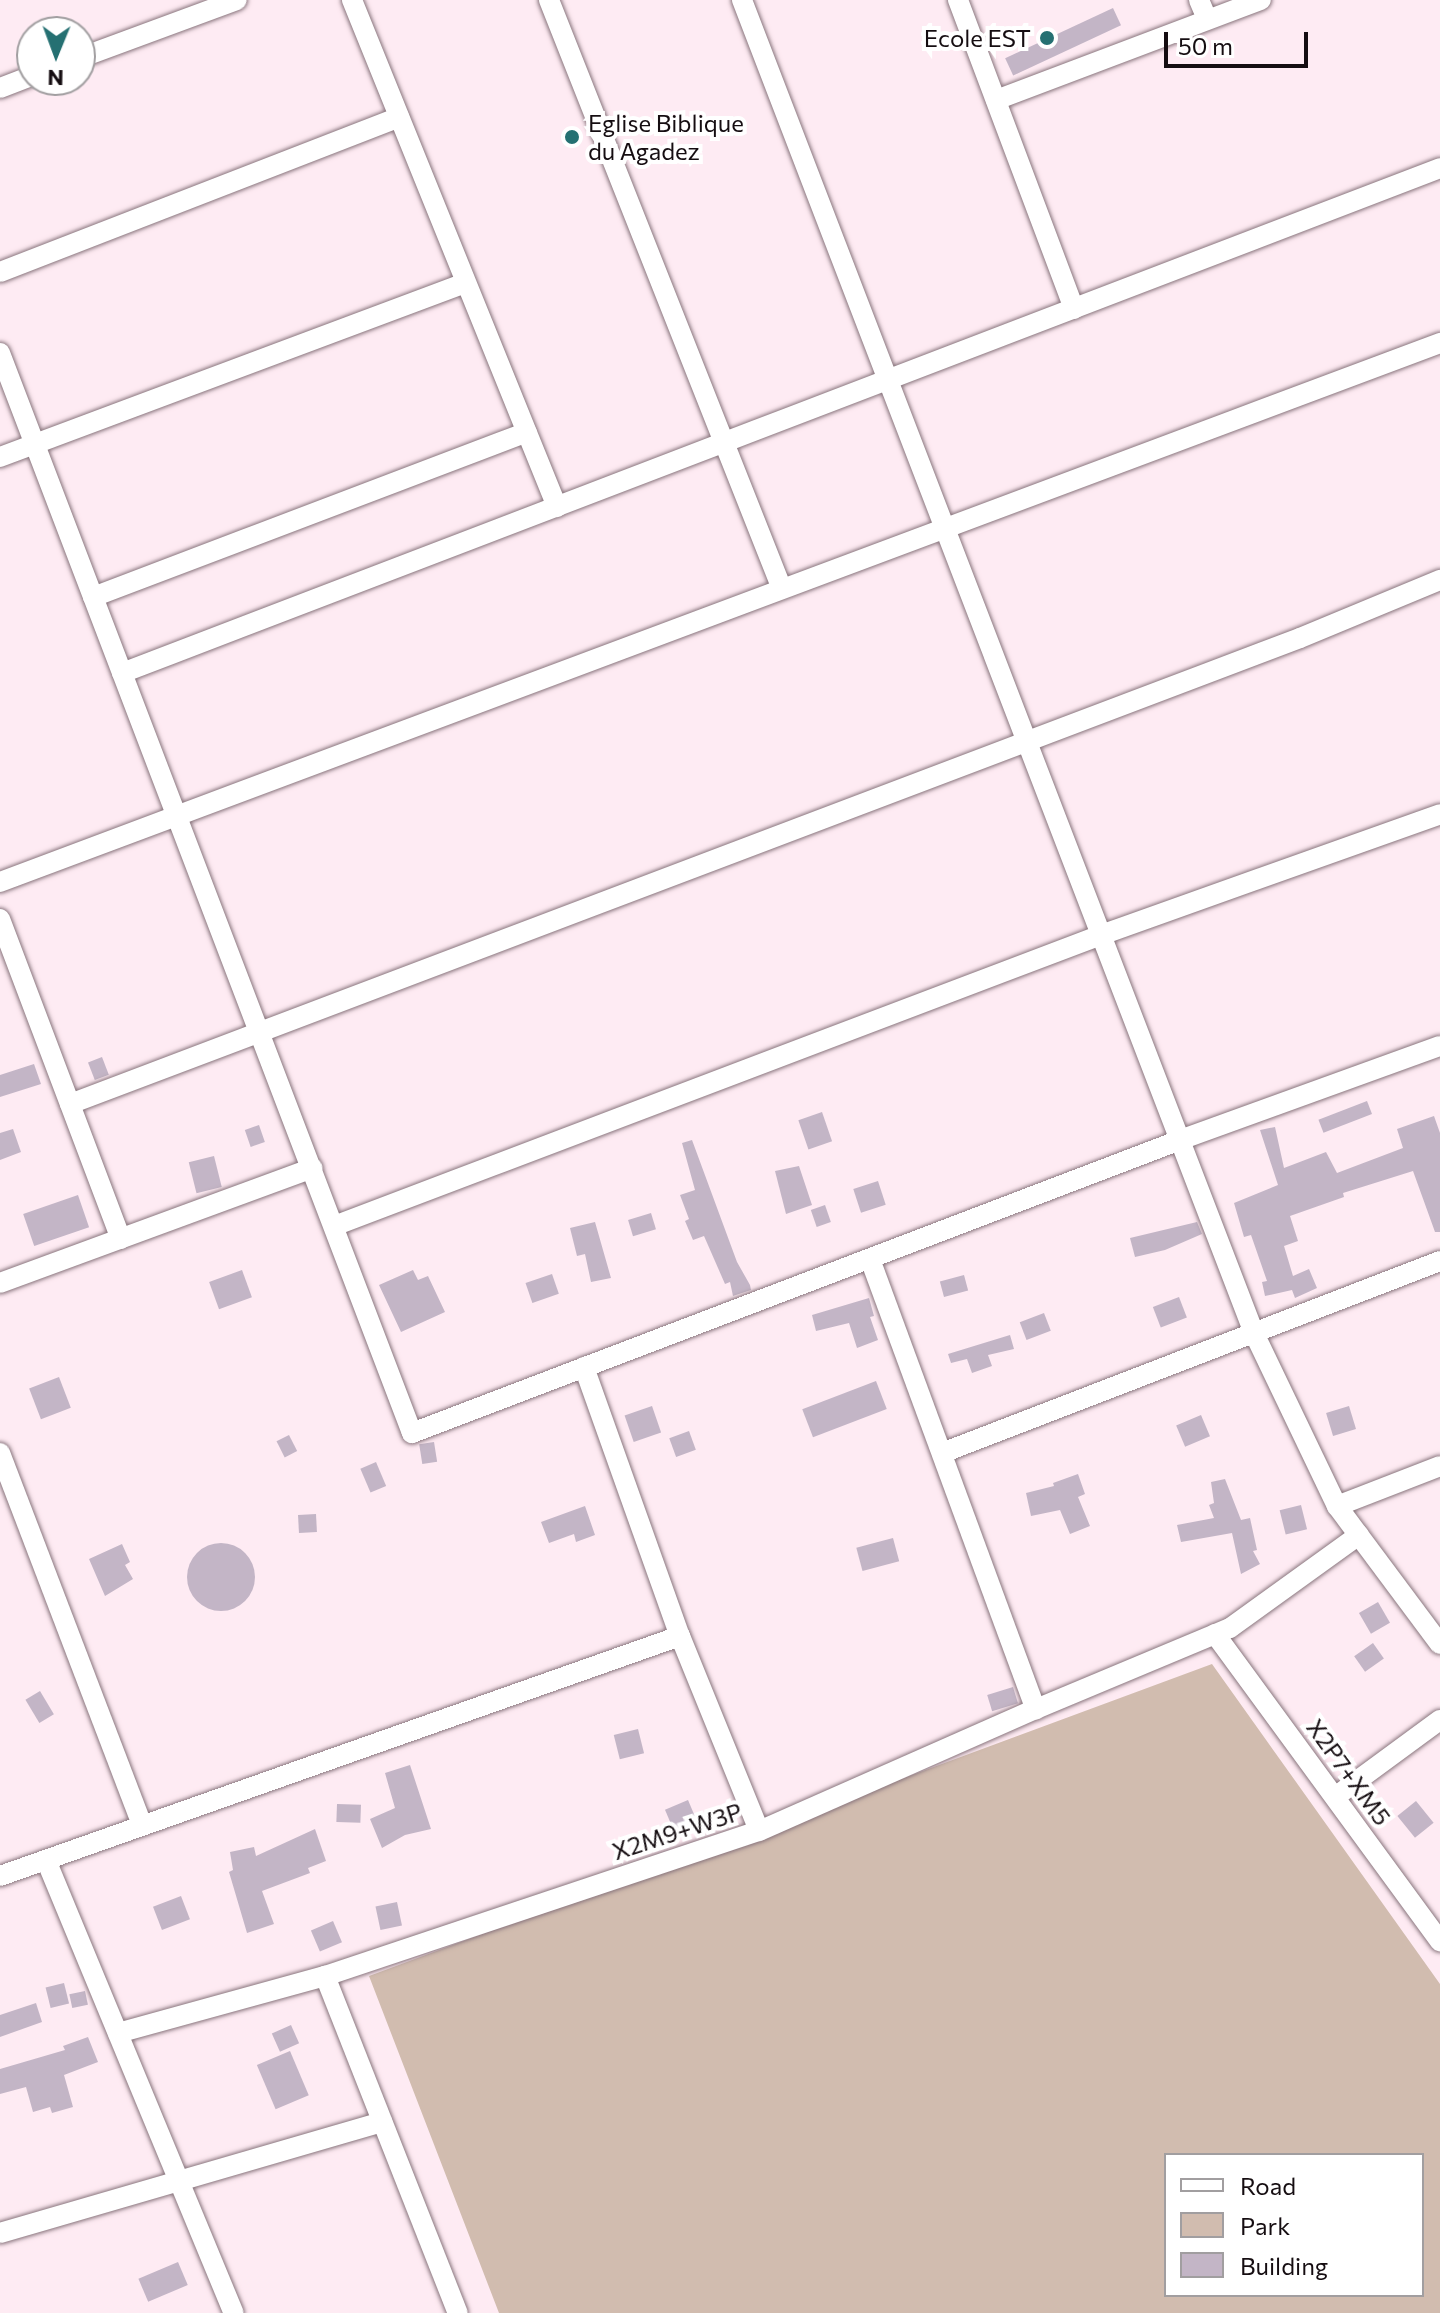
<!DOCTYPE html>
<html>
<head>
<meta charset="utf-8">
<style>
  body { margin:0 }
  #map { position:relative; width:1440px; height:2313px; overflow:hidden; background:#feebf3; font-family:Commissioner,sans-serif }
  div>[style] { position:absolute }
  .green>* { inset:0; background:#d1bcaf }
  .building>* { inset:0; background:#c3b5c6; transform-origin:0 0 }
  .round { border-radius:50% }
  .roads { filter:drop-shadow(0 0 2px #89757d) drop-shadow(0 0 2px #89757d) }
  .minor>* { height:20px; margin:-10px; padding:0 10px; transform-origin:10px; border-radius:10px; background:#fff }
  .dots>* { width:22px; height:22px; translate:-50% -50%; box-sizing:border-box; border:4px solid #fff; border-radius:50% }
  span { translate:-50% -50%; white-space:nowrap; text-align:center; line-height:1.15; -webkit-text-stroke:8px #fff; paint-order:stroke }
  .poi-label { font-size:24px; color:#150d11 }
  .right { translate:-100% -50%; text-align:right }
  .left { translate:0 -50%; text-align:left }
  .street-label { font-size:24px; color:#150d11 }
  .legend { position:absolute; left:1164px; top:2153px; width:260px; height:144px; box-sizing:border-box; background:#fff; border:2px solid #a19ea0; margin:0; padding:10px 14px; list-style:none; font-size:24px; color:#150d11 }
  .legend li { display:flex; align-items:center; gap:16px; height:40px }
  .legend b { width:40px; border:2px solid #a19ea0 }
  .north { position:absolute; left:16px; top:16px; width:80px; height:80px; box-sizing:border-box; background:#fff; border:2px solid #a19ea0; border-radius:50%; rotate:181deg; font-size:22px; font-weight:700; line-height:32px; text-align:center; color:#150d11 }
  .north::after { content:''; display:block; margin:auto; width:28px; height:36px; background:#257072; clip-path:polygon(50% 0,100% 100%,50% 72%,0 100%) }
  .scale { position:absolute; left:1164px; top:32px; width:144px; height:36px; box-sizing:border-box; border:4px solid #150d11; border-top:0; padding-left:10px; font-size:24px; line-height:28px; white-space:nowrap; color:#150d11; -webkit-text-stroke:6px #fff; paint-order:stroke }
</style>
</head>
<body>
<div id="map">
  <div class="green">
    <div style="clip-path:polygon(evenodd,1212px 1664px,1440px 1984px,1440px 2313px,499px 2313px,369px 1976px,1212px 1664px,1166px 2155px,1422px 2155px,1422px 2295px,1166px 2295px,1166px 2155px)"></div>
  </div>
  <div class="building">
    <div style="left:1113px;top:8px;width:19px;height:119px;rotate:65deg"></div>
    <div style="left:102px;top:1057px;width:19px;height:15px;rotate:69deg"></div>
    <div style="clip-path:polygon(34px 1064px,41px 1084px,0 1097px,0 1075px)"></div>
    <div style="left:1367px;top:1101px;width:14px;height:52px;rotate:69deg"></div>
    <div style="left:822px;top:1112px;width:31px;height:25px;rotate:71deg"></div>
    <div style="clip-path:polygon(1434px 1116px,1440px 1133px,1440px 1232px,1435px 1232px,1413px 1171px,1343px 1193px,1344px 1197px,1290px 1216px,1298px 1241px,1284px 1246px,1293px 1276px,1309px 1269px,1317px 1288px,1295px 1298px,1292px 1290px,1265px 1296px,1262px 1282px,1267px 1281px,1251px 1235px,1244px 1237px,1234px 1203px,1278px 1185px,1260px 1130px,1275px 1127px,1284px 1168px,1326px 1152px,1337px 1173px,1403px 1148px,1397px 1129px)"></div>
    <div style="left:259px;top:1125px;width:18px;height:15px;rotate:71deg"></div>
    <div style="clip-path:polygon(13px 1129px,21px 1152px,0 1160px,0 1133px)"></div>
    <div style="clip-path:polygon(692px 1140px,737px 1262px,750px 1285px,751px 1290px,733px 1296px,730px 1282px,725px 1284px,704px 1236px,693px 1240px,685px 1221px,689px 1219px,680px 1195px,695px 1190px,682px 1143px)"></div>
    <div style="left:214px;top:1156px;width:32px;height:26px;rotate:76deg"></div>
    <div style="clip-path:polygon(799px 1166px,812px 1205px,786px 1214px,775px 1171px)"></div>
    <div style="left:878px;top:1181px;width:25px;height:26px;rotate:72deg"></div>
    <div style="left:78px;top:1195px;width:34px;height:58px;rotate:71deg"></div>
    <div style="left:825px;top:1205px;width:18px;height:15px;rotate:71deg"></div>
    <div style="left:651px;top:1213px;width:17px;height:24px;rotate:73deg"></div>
    <div style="clip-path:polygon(595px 1222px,611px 1278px,591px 1282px,585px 1254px,577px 1256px,570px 1228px)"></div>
    <div style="clip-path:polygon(1197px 1222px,1202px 1234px,1165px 1250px,1135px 1257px,1130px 1238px)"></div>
    <div style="left:242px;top:1270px;width:29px;height:35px;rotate:70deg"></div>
    <div style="clip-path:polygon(413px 1270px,418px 1280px,428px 1276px,445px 1312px,401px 1332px,379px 1285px)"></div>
    <div style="left:552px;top:1274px;width:21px;height:28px;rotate:71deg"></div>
    <div style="left:964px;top:1275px;width:16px;height:25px;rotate:75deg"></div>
    <div style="left:1179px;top:1297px;width:22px;height:28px;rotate:69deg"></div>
    <div style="clip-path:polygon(869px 1298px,874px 1316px,870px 1317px,878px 1340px,857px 1348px,849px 1323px,816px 1331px,812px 1315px)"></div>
    <div style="left:1044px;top:1313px;width:19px;height:26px;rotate:69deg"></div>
    <div style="clip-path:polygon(1010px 1335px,1014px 1349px,988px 1355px,992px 1366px,972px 1373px,967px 1359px,951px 1363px,948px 1354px)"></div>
    <div style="left:59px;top:1377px;width:33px;height:32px;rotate:69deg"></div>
    <div style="left:876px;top:1381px;width:30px;height:79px;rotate:69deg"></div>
    <div style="left:652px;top:1406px;width:28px;height:29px;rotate:71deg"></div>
    <div style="left:1349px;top:1406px;width:24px;height:24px;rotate:73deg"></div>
    <div style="left:1201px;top:1415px;width:23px;height:27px;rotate:67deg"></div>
    <div style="left:689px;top:1431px;width:20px;height:21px;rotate:70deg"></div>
    <div style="left:289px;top:1435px;width:18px;height:14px;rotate:63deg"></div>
    <div style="left:434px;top:1442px;width:20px;height:15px;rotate:81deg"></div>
    <div style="left:376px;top:1462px;width:26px;height:17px;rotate:67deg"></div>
    <div style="clip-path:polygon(1078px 1474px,1085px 1494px,1078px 1497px,1090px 1526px,1070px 1534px,1060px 1510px,1031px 1516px,1026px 1493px,1054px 1486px,1053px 1483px)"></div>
    <div style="clip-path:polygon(1225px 1479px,1241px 1520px,1250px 1518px,1257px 1550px,1253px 1551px,1260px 1564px,1241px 1574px,1232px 1533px,1181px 1542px,1177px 1525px,1214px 1518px,1209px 1505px,1214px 1503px,1211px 1482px)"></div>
    <div style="left:1301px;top:1505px;width:25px;height:22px;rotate:76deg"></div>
    <div style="clip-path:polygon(585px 1506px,595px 1535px,576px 1542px,574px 1534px,549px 1543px,541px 1522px)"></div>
    <div style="left:316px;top:1514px;width:18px;height:18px;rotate:87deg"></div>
    <div style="left:893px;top:1538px;width:24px;height:38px;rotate:75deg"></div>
    <div class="round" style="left:187px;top:1543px;width:68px;height:68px"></div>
    <div style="clip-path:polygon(122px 1544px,130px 1562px,125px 1565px,133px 1579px,105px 1596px,89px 1559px)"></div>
    <div style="left:1378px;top:1602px;width:24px;height:22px;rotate:60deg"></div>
    <div style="left:1373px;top:1643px;width:19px;height:23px;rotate:55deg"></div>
    <div style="left:1013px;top:1687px;width:17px;height:27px;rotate:73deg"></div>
    <div style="left:40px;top:1691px;width:27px;height:17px;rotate:59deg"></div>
    <div style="left:638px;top:1729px;width:25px;height:25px;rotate:76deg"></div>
    <div style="clip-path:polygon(410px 1765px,431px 1829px,405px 1835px,382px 1848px,370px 1819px,395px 1808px,385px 1773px)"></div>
    <div style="left:688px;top:1800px;width:26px;height:25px;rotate:67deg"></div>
    <div style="left:1416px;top:1801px;width:28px;height:24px;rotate:51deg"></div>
    <div style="left:337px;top:1804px;width:24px;height:18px;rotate:2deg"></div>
    <div style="clip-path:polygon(315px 1829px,326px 1861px,308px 1868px,310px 1873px,262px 1891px,274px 1924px,247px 1933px,229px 1872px,233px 1870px,230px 1852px,254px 1847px,256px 1856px)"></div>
    <div style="left:181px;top:1896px;width:25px;height:30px;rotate:69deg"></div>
    <div style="left:397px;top:1902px;width:24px;height:22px;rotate:78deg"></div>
    <div style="left:333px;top:1921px;width:23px;height:24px;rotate:67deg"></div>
    <div style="left:64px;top:1983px;width:21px;height:19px;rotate:76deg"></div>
    <div style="left:85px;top:1991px;width:14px;height:16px;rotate:78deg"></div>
    <div style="clip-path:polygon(36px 2003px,42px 2022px,0 2037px,0 2015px)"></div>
    <div style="left:291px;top:2025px;width:20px;height:21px;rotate:66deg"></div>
    <div style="clip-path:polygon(88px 2037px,98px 2062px,64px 2075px,73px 2107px,52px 2113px,50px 2107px,33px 2112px,26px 2087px,0 2094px,0 2069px,65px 2050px,63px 2046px)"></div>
    <div style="left:290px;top:2051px;width:48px;height:36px;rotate:67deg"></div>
    <div style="left:178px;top:2262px;width:25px;height:43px;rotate:67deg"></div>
  </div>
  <div class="roads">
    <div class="minor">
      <div style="left:352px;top:0;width:547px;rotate:67.98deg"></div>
      <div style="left:549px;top:0;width:633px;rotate:68.42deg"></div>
      <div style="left:742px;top:0;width:1428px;rotate:68.99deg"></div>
      <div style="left:1254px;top:1333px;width:192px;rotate:64.4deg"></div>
      <div style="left:1337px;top:1506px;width:172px;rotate:53.3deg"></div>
      <div style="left:958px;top:0;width:330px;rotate:69.4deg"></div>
      <div style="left:1199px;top:0;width:21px;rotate:67deg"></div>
      <div style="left:80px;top:58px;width:167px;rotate:-20.3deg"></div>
      <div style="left:0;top:88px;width:34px;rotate:-21deg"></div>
      <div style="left:996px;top:100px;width:283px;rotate:-20.7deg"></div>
      <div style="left:0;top:272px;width:428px;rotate:-21.2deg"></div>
      <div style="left:0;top:353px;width:1156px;rotate:69.12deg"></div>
      <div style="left:412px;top:1433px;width:822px;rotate:-20.88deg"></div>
      <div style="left:1180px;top:1140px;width:276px;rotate:-19.9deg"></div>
      <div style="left:0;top:457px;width:497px;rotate:-20.5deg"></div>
      <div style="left:93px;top:597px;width:464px;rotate:-20.8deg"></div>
      <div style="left:122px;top:673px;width:1411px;rotate:-20.96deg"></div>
      <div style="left:0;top:882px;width:1538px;rotate:-20.52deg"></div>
      <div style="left:0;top:919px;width:342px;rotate:69.3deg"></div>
      <div style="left:70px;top:1104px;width:1315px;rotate:-20.75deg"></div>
      <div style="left:1300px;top:638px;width:152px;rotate:-22.5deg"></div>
      <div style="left:334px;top:1226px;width:820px;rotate:-20.78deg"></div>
      <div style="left:1101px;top:935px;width:360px;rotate:-19.6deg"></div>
      <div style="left:870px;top:1259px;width:480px;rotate:69.8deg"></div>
      <div style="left:1036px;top:1709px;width:210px;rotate:-22.7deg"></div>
      <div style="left:1230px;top:1628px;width:159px;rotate:-35.8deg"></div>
      <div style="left:0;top:1283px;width:333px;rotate:-20.2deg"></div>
      <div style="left:584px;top:1367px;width:286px;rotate:70.4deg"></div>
      <div style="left:680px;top:1636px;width:210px;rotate:67.9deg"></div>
      <div style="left:0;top:1453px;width:398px;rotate:69.1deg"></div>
      <div style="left:942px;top:1453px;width:534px;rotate:-21.08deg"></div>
      <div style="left:1337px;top:1506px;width:110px;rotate:-21.2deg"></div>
      <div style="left:1215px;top:1634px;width:381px;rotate:53.8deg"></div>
      <div style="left:1335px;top:1797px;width:130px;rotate:-36.3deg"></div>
      <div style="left:46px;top:1860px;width:490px;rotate:67.5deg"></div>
      <div style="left:0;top:1876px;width:721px;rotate:-19.44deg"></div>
      <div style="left:325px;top:1976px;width:458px;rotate:-18.5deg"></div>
      <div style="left:759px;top:1831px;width:303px;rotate:-23.8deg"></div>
      <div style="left:118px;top:2033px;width:215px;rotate:-15.4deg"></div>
      <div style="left:325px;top:1976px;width:362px;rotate:68.5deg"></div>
      <div style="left:0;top:2233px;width:398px;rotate:-16.2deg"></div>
    </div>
  </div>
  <div class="dots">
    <div style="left:1047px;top:38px;background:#257072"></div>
    <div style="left:572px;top:137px;background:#257072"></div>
  </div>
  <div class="poi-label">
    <span class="right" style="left:1031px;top:38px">Ecole EST</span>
    <span class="left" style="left:588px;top:137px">Eglise Biblique<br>du Agadez</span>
  </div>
  <div class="street-label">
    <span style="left:1349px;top:1772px;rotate:54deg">X2P7+XM5</span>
    <span style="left:677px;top:1831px;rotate:-18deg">X2M9+W3P</span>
  </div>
  <ul class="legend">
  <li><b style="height:10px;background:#fff"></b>Road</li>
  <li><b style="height:22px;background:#d1bcaf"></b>Park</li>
  <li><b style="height:22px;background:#c3b5c6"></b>Building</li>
  </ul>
  <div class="north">N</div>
  <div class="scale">50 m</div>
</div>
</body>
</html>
